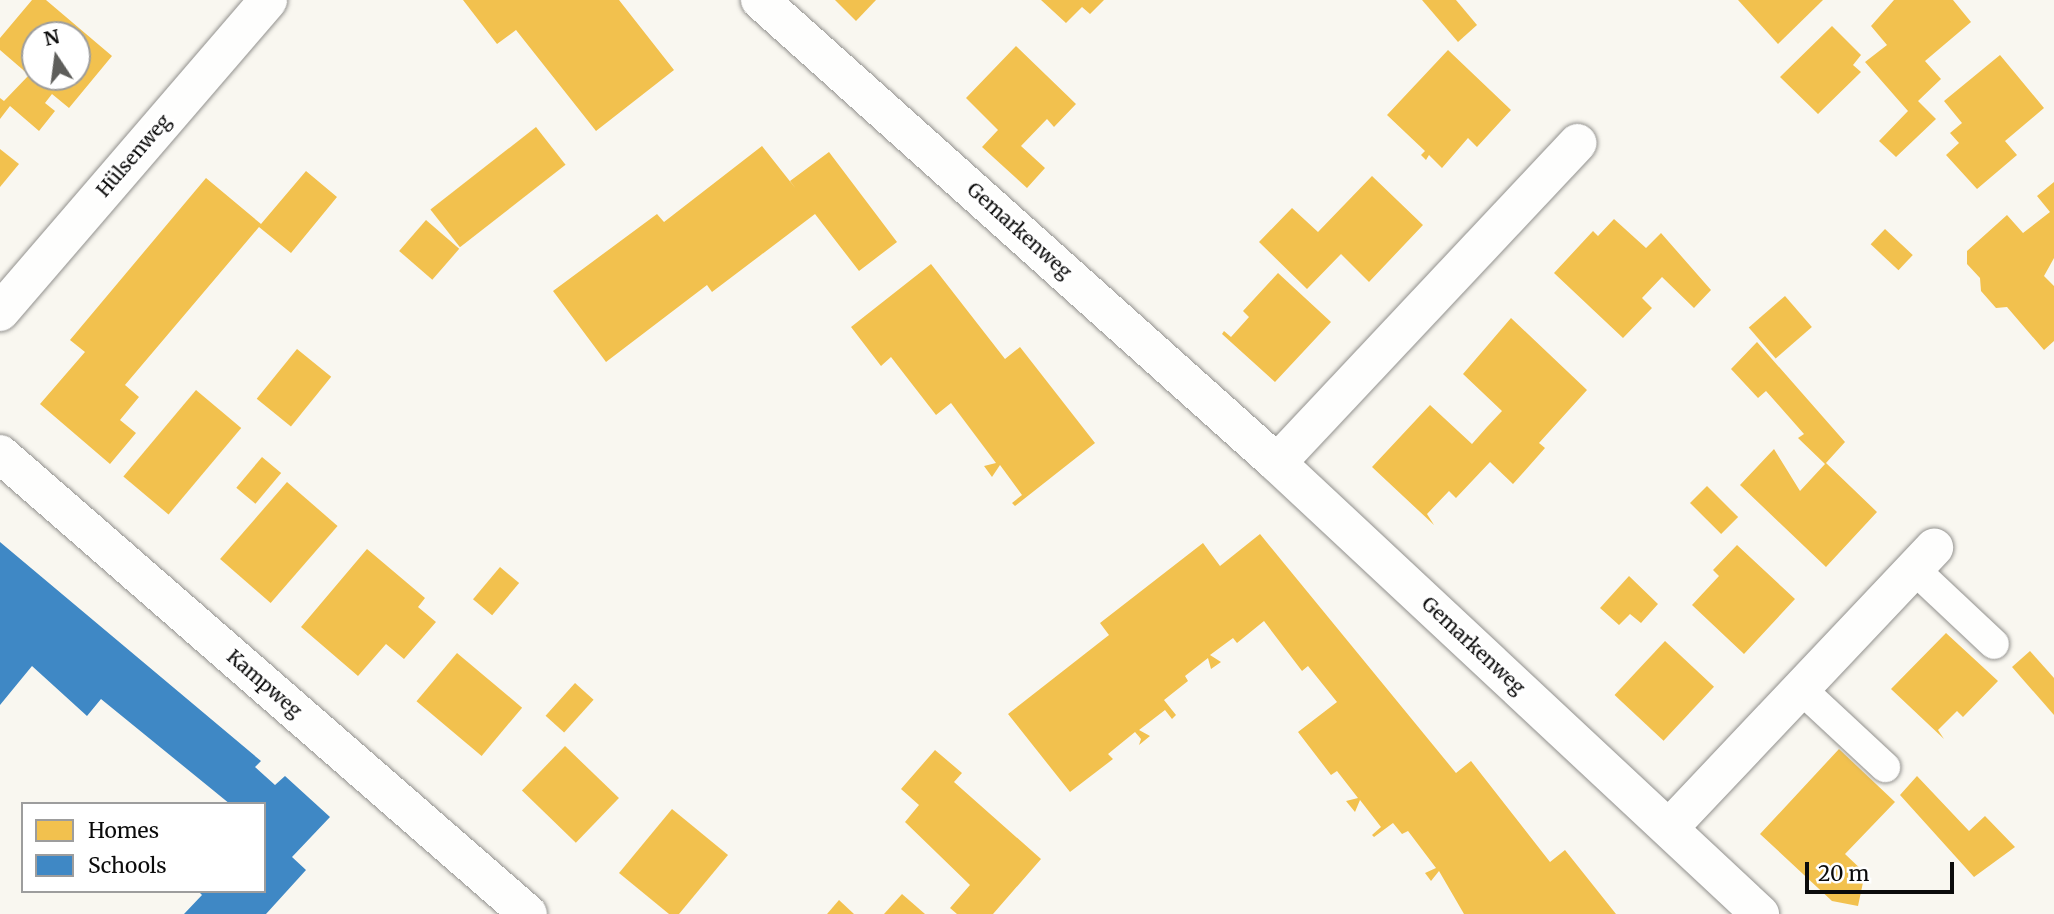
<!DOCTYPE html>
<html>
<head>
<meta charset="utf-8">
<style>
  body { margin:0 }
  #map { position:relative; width:2054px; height:914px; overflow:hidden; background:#f9f7f0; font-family:Merriweather,serif }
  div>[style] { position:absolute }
  .homes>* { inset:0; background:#f2c14e; transform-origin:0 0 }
  .schools>* { inset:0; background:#3f88c5 }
  .roads { filter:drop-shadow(0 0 2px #92918e) drop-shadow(0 0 2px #92918e) }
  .service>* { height:30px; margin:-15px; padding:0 15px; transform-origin:15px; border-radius:15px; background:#fefefd }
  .minor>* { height:38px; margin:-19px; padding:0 19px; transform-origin:19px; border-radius:19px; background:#fefefd }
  span { translate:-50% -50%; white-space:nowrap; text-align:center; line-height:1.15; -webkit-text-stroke:7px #fff; paint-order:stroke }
  .street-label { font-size:19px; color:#0b0b0b }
  .legend { position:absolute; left:21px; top:802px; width:245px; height:91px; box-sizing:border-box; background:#fff; border:2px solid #9d9d9d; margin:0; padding:9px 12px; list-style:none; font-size:21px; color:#0b0b0b }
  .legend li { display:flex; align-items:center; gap:14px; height:35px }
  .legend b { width:35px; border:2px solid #9d9d9d }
  .north { position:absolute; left:21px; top:21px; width:70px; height:70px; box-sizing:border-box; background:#fff; border:2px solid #9d9d9d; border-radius:50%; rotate:347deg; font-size:19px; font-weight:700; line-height:28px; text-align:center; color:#0b0b0b }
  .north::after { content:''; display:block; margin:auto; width:24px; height:32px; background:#5e5e5b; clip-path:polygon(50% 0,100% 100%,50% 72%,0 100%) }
  .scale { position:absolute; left:1805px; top:862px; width:149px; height:32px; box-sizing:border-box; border:4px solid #0b0b0b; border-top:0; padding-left:9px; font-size:21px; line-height:24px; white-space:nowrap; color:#0b0b0b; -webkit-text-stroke:5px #fff; paint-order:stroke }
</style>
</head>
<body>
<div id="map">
  <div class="homes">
    <div style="clip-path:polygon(evenodd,32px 0,46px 0,112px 56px,69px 108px,52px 94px,45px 103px,55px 111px,39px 131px,10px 106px,0 119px,0 98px,4px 101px,29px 75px,0 50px,0 38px,32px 0,35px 35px,77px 35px,77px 77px,35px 77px,35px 35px)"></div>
    <div style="clip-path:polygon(463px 0,619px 0,674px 70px,596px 131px,516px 30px,497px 44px)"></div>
    <div style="clip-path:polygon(835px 0,876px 0,856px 21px)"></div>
    <div style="clip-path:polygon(1041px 0,1104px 0,1090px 14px,1082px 7px,1066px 23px)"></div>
    <div style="clip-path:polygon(1422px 0,1456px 0,1477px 25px,1458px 42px)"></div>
    <div style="clip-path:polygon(1738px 0,1823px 0,1778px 44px)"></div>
    <div style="clip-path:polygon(1894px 0,1953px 0,1971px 22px,1925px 61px,1941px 79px,1918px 101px,1936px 119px,1896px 157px,1879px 141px,1908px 111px,1865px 62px,1887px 45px,1871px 26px)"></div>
    <div style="clip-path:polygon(1832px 26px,1861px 55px,1853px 65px,1861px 72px,1818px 114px,1780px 77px)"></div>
    <div style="clip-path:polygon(1016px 46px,1076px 104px,1054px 127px,1047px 119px,1021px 146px,1045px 168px,1027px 188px,982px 147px,998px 130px,966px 98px)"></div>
    <div style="clip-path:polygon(1448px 50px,1511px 110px,1477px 147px,1468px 138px,1442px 168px,1429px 155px,1426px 160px,1421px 155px,1425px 151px,1387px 115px)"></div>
    <div style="clip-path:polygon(2000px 55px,2044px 108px,2005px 141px,2017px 155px,1977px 189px,1946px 155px,1959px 143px,1950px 133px,1962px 123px,1944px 101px)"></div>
    <div style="left:536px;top:127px;width:48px;height:134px;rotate:52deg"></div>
    <div style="clip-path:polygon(762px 146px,796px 189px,790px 181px,829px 152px,897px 242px,859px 271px,815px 214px,712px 292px,707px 285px,606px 362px,553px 291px,657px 214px,664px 222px)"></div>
    <div style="clip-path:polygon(0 149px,19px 164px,0 187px)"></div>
    <div style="clip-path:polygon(306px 171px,337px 197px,291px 253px,259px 227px,125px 385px,139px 397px,120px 420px,136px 433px,110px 464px,40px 404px,85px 352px,70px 340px,206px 178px,261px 224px)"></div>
    <div style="clip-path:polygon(1372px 176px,1423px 225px,1369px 282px,1341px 254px,1307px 289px,1259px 242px,1292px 208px,1318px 232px)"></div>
    <div style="clip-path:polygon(2054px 182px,2054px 258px,2044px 276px,2054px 286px,2054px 341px,2044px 350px,2007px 307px,1996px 308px,1981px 291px,1980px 278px,1967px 264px,1967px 251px,2007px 215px,2023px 233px,2050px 212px,2037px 196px)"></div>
    <div style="clip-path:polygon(1614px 219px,1646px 248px,1661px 233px,1711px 290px,1694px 308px,1662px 277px,1642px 298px,1652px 308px,1623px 338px,1554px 273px,1593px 231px,1598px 236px)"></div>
    <div style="left:426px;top:220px;width:44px;height:41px;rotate:41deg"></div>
    <div style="left:1885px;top:229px;width:38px;height:21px;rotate:43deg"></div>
    <div style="clip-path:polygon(931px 264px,1005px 359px,1020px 347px,1095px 443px,1015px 506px,1012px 503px,1022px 495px,1000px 465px,992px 477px,984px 466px,996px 463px,951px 403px,936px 415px,891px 357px,881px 366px,851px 327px)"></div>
    <div style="clip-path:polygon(1278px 273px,1331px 322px,1275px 382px,1222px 334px,1224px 331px,1231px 337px,1249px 317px,1243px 311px)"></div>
    <div style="left:1785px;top:296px;width:41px;height:48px;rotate:49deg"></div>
    <div style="clip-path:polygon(1511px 318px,1587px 390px,1539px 443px,1545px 448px,1513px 484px,1490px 462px,1456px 498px,1449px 491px,1427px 514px,1434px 525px,1372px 467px,1430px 405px,1472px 444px,1487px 427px,1502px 411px,1463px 374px)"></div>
    <div style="clip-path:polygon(1757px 342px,1845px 442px,1826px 463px,1877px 512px,1826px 567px,1740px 485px,1774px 449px,1800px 491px,1825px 464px,1798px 438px,1804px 434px,1766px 391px,1758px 398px,1731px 369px)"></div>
    <div style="left:297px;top:349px;width:44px;height:64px;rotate:39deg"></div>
    <div style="left:196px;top:390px;width:59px;height:113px;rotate:40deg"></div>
    <div style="left:262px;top:457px;width:25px;height:40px;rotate:40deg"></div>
    <div style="left:287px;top:482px;width:67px;height:102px;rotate:41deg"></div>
    <div style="left:1707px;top:486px;width:44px;height:24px;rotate:45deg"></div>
    <div style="clip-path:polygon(1260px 534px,1456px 773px,1471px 761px,1550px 862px,1565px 850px,1616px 914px,1464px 914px,1439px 871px,1431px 881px,1425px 873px,1436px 868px,1408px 831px,1402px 834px,1393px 823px,1374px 837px,1372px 835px,1381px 827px,1360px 800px,1355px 812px,1346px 801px,1358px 798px,1337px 771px,1331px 775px,1298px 732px,1337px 702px,1308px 666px,1302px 671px,1264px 621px,1237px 643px,1233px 638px,1210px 655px,1221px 662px,1211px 669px,1208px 658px,1185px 676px,1188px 681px,1164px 700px,1176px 715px,1172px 719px,1165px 710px,1139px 730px,1150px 736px,1139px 745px,1141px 739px,1135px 732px,1108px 754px,1113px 759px,1070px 792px,1008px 714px,1109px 635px,1100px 623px,1203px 543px,1220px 566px)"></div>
    <div style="clip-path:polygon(1737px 545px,1795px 599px,1744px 654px,1692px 605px,1719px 576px,1713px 570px)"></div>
    <div style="clip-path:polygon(367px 549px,425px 598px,418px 607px,436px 622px,404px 659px,386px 644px,358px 676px,301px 627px)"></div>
    <div style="left:500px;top:567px;width:25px;height:42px;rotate:40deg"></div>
    <div style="clip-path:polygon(1629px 576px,1658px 604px,1641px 623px,1630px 614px,1619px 625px,1600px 608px)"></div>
    <div style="clip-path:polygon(1946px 633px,1998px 681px,1963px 717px,1957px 711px,1938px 730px,1944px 739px,1891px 689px)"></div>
    <div style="left:1665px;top:641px;width:67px;height:74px;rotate:43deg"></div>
    <div style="clip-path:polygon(2030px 651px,2054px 678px,2054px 715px,2012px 667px)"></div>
    <div style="left:457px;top:653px;width:85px;height:63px;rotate:40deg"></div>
    <div style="left:575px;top:683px;width:25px;height:44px;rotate:42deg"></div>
    <div style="left:565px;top:746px;width:75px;height:62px;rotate:44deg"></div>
    <div style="clip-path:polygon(1839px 749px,1895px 802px,1845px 854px,1865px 873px,1858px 906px,1832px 901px,1760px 834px)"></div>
    <div style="clip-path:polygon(935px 750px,962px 773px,954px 782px,1041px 859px,993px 914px,957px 914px,950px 908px,970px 885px,905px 822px,919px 805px,901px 789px)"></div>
    <div style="clip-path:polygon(1917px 776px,1969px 831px,1985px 816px,2015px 847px,1974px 877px,1900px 795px)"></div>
    <div style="clip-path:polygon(672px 809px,728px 855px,679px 914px,669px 914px,619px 873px)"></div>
    <div style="clip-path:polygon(902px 894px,925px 914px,884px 914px)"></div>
    <div style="clip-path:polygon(839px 900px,854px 914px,827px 914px)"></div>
  </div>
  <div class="schools">
    <div style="clip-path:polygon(0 542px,261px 761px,255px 767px,275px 785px,285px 776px,330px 817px,292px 857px,306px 870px,266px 914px,184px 914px,202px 895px,198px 891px,264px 891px,264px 804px,230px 804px,101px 699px,87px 716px,32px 666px,0 705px)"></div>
  </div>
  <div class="roads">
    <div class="service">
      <div style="left:1913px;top:568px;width:111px;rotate:43.2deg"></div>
      <div style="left:1801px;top:689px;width:115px;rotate:42.9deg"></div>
    </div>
    <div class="minor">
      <div style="left:760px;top:0;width:694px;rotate:41.85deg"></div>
      <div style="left:1277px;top:463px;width:661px;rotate:43.04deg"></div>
      <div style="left:0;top:312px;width:411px;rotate:-49.3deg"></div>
      <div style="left:0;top:454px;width:700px;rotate:41.06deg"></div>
      <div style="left:1277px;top:463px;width:439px;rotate:-46.8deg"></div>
      <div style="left:1669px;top:828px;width:386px;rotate:-46.6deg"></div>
    </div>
  </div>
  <div class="street-label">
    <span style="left:134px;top:156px;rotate:-49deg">Hülsenweg</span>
    <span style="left:1019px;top:231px;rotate:42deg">Gemarkenweg</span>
    <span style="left:1473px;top:646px;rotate:43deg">Gemarkenweg</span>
    <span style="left:264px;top:684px;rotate:41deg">Kampweg</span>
  </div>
  <ul class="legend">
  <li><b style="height:19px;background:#f2c14e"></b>Homes</li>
  <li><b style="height:19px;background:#3f88c5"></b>Schools</li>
  </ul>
  <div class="north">N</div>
  <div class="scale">20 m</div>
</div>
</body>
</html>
